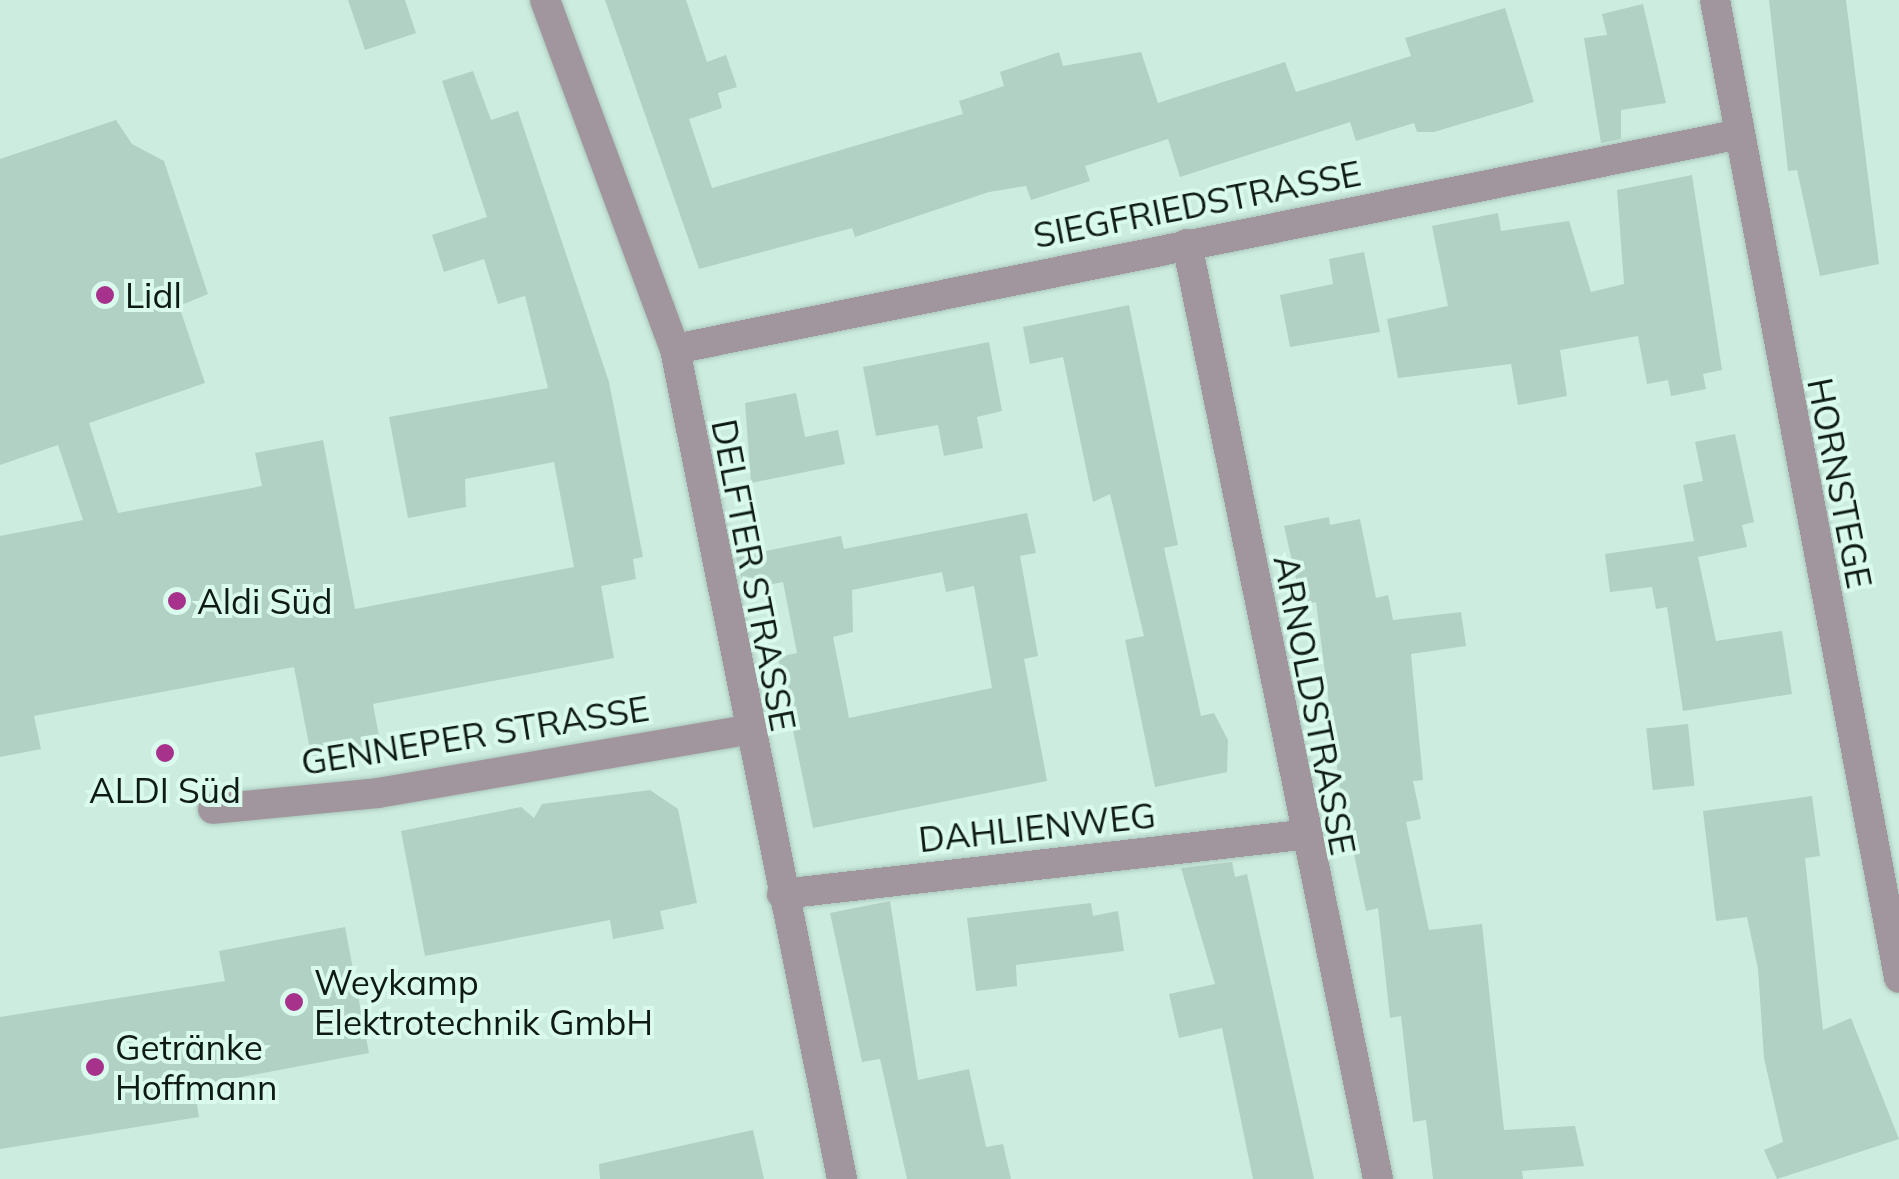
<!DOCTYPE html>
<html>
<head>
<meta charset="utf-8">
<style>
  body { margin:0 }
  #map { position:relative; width:1899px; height:1179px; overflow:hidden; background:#ccecdf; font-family:Mulish,sans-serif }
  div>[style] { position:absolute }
  .building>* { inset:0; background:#b1d1c4; transform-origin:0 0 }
  .roads { filter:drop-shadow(0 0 2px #aac6bb) drop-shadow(0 0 2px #aac6bb) }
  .street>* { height:30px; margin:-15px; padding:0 15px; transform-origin:15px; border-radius:15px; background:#a1969d }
  .dots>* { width:28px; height:28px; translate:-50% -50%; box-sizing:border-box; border:5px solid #d9faec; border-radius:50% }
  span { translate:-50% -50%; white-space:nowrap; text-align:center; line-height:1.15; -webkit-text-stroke:8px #d9faec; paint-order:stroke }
  .street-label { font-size:35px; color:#0e1a15 }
  .poi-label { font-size:35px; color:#0e1a15 }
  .left { translate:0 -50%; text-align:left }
</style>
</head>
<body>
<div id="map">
  <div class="building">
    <div style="clip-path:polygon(348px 0,405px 0,416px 33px,365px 50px)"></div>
    <div style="clip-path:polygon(605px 0,686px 0,707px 62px,726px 55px,737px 87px,718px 93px,722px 108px,689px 119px,712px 188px,963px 114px,959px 101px,1004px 86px,1000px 72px,1059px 52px,1063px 66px,1141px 52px,1158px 103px,1285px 62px,1296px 92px,1411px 56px,1405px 38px,1505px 8px,1534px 102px,1434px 132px,1417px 132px,1414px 123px,1356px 141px,1350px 122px,1180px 177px,1168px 139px,1085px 166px,1090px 181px,1031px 200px,1026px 186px,989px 192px,855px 237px,852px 228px,699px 269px)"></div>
    <div style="clip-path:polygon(1769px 0,1846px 0,1879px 264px,1820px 276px,1797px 170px,1788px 171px)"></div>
    <div style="clip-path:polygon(1643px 4px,1666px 103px,1621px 110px,1621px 139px,1601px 143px,1584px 38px,1607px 35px,1602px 14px)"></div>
    <div style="clip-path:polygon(473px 71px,491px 120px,518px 111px,609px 382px,643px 557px,633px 559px,636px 579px,601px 586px,614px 658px,373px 704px,381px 747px,312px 760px,294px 667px,34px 716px,41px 749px,0 757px,0 536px,83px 520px,58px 445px,0 465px,0 159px,116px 120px,132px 144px,164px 161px,208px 294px,179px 306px,205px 383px,89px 423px,118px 513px,262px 486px,255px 453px,323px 440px,355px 609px,574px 567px,554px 462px,465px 479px,466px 507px,408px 518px,389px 417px,548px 388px,525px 296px,498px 304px,484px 259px,444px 272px,432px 235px,487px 217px,442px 81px)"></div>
    <div style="clip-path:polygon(1692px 175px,1722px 370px,1703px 374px,1706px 389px,1671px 396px,1668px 380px,1647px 384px,1638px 336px,1560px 350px,1567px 396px,1518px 405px,1511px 364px,1398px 378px,1387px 319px,1448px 306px,1432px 226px,1498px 213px,1501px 231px,1569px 221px,1591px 292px,1624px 284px,1617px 190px)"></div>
    <div style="clip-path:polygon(1364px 252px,1380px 332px,1290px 347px,1280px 295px,1333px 284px,1329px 259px)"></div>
    <div style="clip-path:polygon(1129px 305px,1178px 545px,1164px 548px,1201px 716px,1214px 713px,1228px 740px,1227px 772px,1155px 787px,1125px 640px,1144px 636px,1110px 494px,1093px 502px,1063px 357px,1030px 364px,1023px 327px)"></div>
    <div style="clip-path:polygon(989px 342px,1002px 411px,977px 417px,983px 448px,944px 456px,938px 425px,876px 436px,863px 367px)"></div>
    <div style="clip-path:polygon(796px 393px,805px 437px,838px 430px,845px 464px,751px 483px,745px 403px)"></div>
    <div style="clip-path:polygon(1735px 434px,1754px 522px,1742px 525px,1747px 547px,1698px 557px,1716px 641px,1782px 631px,1792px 694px,1683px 711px,1667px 607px,1656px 609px,1652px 587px,1610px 592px,1605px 554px,1694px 541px,1683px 485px,1703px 481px,1695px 442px)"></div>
    <div style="clip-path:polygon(evenodd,1027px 513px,1036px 553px,1020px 556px,1038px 656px,1024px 659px,1047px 781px,813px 828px,778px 657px,797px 653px,783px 582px,744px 590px,736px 557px,841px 536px,844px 549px,1027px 513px,942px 572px,946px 592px,974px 586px,992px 688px,849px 718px,833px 637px,853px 632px,852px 590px,942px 572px)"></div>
    <div style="clip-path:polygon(1329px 517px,1330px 525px,1360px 519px,1376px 598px,1388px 595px,1393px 620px,1461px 612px,1466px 646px,1411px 654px,1423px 780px,1413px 781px,1421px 819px,1406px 822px,1429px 930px,1482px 924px,1504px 1130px,1575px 1126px,1584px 1166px,1522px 1171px,1523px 1179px,1433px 1179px,1426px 1120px,1413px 1122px,1401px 1016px,1390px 1018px,1378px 908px,1366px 911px,1339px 783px,1316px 602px,1302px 605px,1284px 526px)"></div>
    <div style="left:1688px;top:724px;width:62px;height:42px;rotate:84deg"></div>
    <div style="clip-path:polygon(650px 790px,678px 809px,697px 903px,660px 911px,664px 929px,613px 939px,610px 920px,425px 956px,401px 831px,521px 807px,534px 818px,542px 804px)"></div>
    <div style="clip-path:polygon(1812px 796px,1820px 856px,1805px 858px,1823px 1030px,1851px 1018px,1899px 1139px,1777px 1179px,1764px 1150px,1783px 1142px,1764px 1058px,1758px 969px,1747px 917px,1716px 921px,1703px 811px)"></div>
    <div style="clip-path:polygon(1232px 862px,1235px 877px,1247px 874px,1314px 1179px,1253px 1179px,1222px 1028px,1179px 1038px,1169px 994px,1215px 984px,1181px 868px)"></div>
    <div style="clip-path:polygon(890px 901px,918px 1080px,969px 1069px,986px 1147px,1003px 1144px,1011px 1179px,907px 1179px,880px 1059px,862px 1062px,830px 913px)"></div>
    <div style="clip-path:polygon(1091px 903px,1093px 916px,1118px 911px,1124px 951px,1016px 965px,1017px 986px,976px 991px,967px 918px)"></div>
    <div style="clip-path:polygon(345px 927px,369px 1053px,194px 1086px,199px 1117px,0 1149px,0 1017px,225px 981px,219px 951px)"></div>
    <div style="clip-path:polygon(753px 1130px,764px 1179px,600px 1179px,599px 1164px)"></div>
  </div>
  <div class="roads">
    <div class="street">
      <div style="left:545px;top:0;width:372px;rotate:69.6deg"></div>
      <div style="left:675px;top:349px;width:847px;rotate:78.62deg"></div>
      <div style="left:1715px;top:0;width:995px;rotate:79.34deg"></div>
      <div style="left:1187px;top:244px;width:954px;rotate:78.45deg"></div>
      <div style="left:675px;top:349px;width:1081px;rotate:-11.41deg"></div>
      <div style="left:213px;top:809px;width:166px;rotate:-5.5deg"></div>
      <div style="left:378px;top:793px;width:374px;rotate:-9.7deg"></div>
      <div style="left:782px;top:894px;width:522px;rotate:-6.49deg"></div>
    </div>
  </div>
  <div class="dots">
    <div style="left:105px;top:295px;background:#a6328c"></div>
    <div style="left:177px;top:601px;background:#a6328c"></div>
    <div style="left:165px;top:753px;background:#a6328c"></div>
    <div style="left:294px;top:1002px;background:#a6328c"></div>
    <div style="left:95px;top:1067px;background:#a6328c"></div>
  </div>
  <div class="street-label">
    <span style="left:1197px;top:204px;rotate:-11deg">SIEGFRIEDSTRASSE</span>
    <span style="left:1840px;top:483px;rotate:79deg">HORNSTEGE</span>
    <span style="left:754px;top:575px;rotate:79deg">DELFTER STRASSE</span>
    <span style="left:1315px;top:705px;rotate:79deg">ARNOLDSTRASSE</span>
    <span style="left:475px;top:735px;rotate:-9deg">GENNEPER STRASSE</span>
    <span style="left:1037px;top:827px;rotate:-6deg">DAHLIENWEG</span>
  </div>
  <div class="poi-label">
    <span class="left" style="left:125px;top:295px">Lidl</span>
    <span class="left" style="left:197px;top:601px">Aldi Süd</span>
    <span style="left:165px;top:790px">ALDI Süd</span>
    <span class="left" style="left:314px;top:1002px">Weykamp<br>Elektrotechnik GmbH</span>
    <span class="left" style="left:115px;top:1067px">Getränke<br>Hoffmann</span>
  </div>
</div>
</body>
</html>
